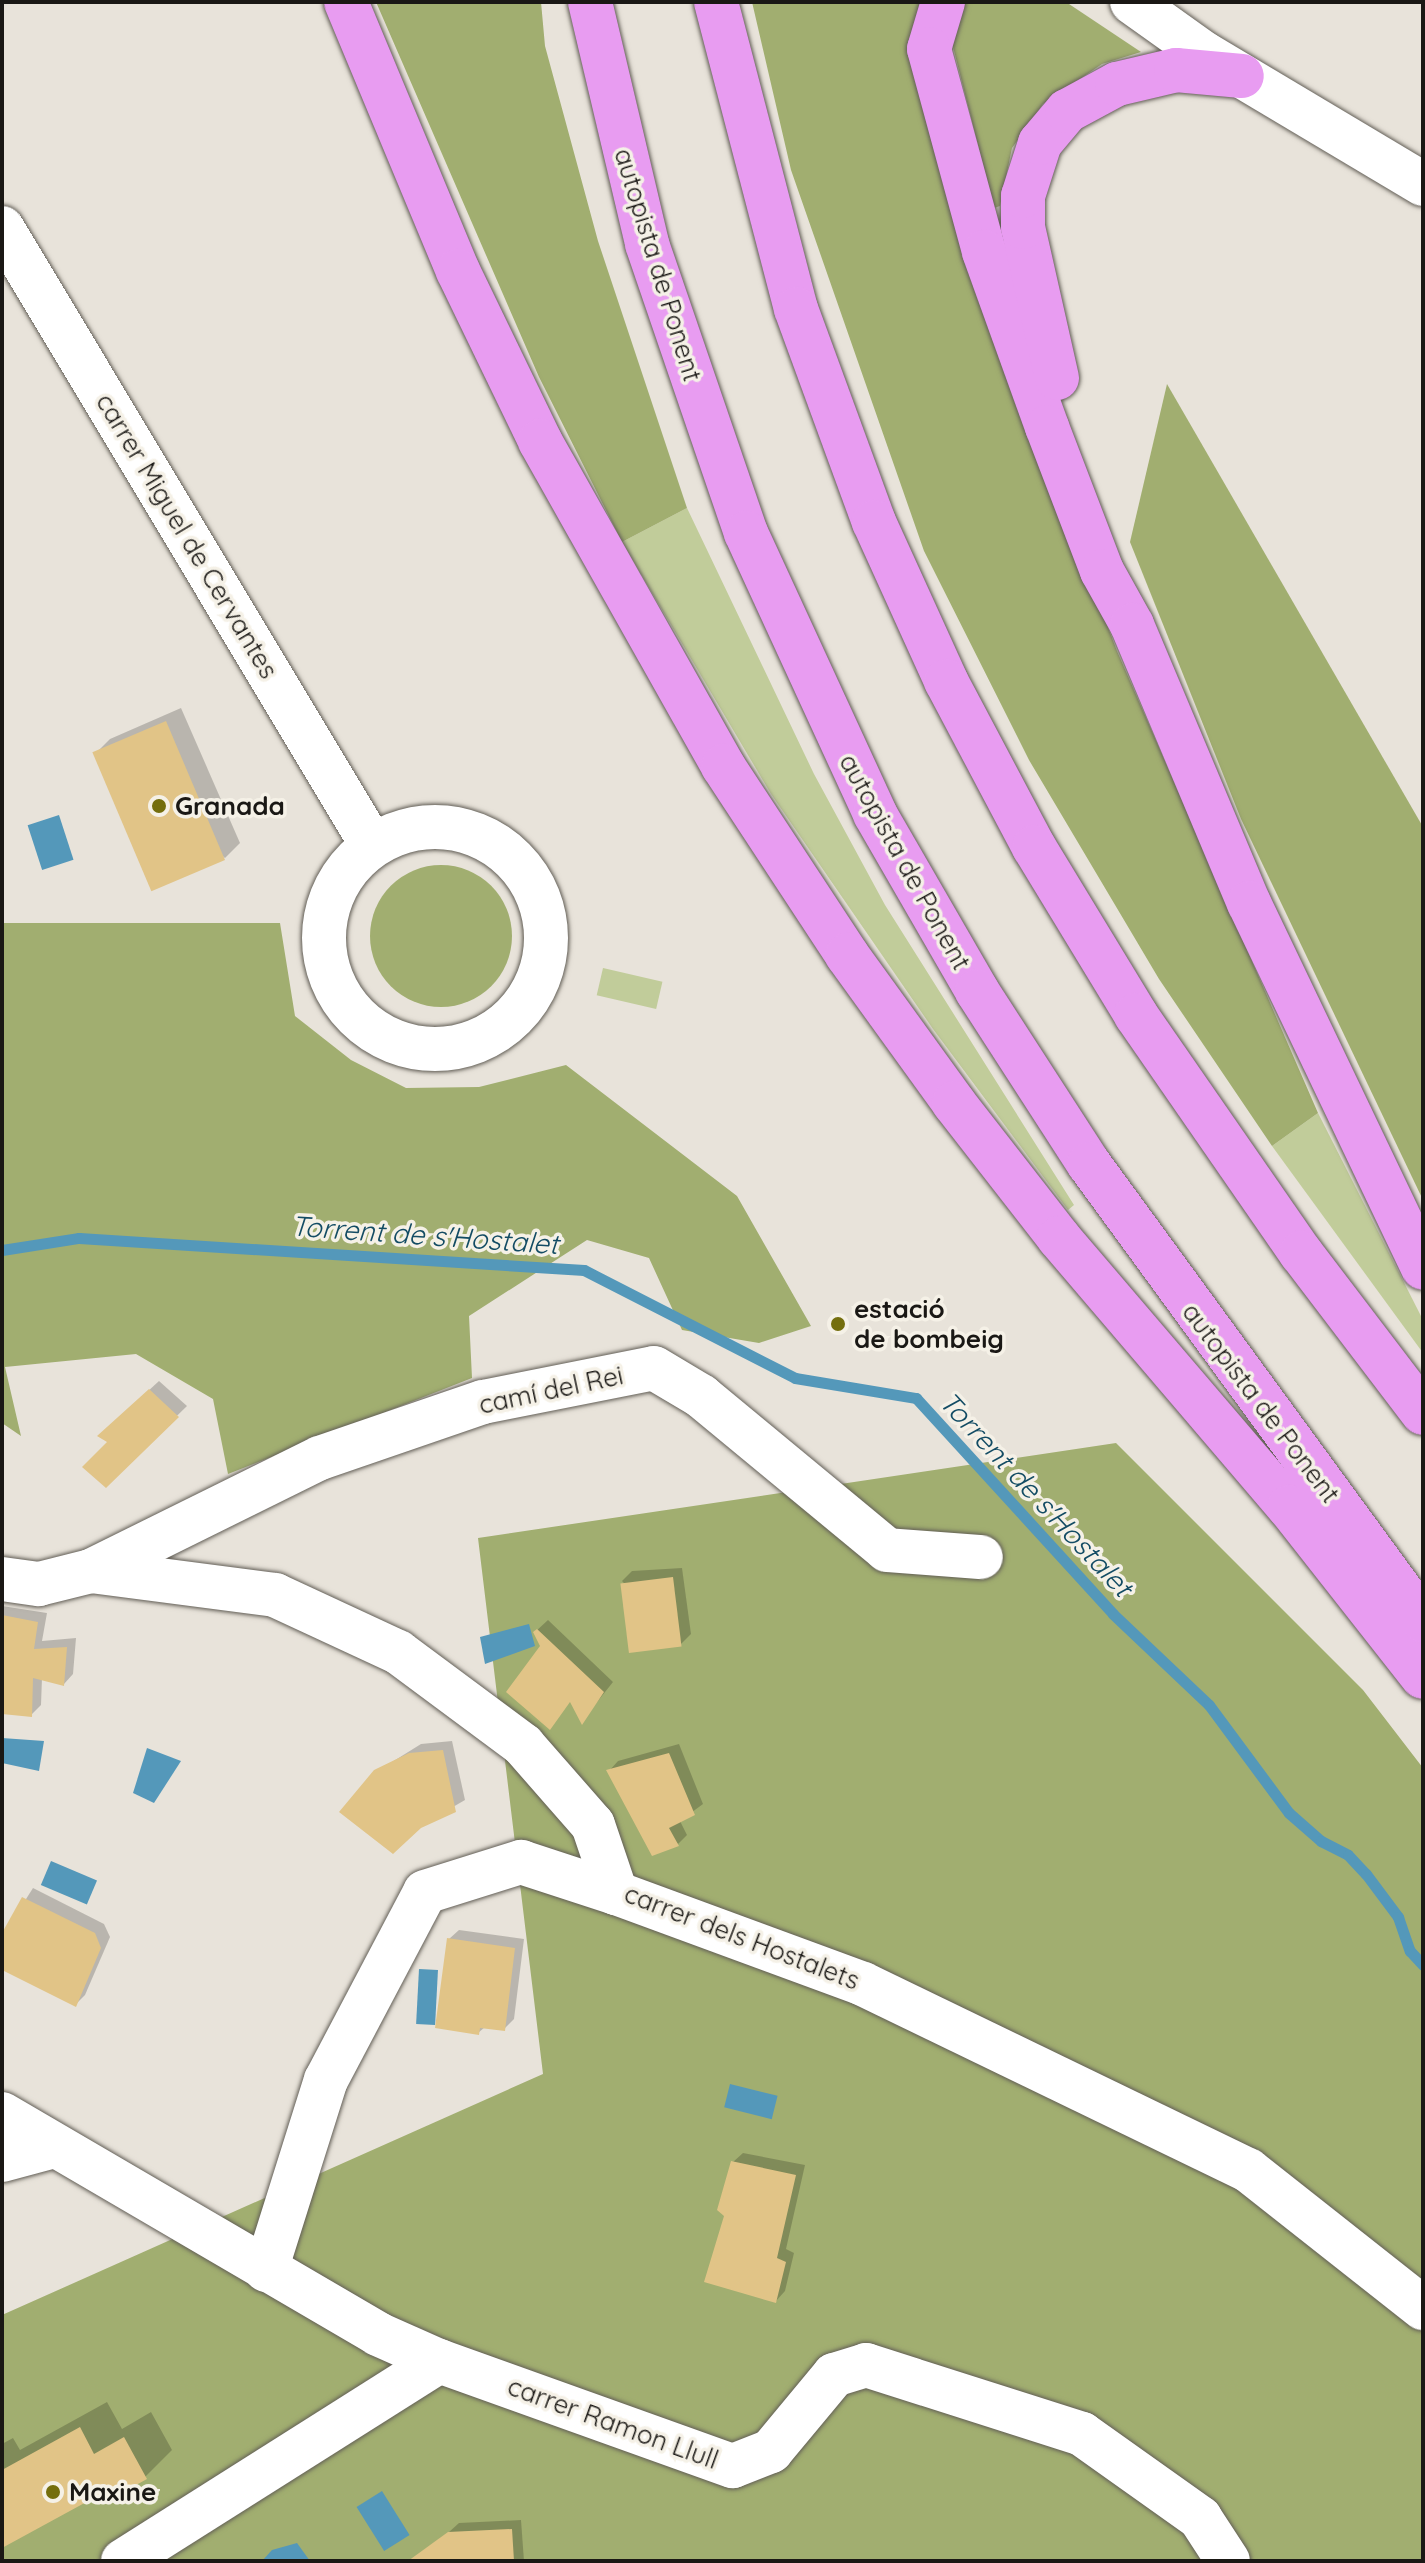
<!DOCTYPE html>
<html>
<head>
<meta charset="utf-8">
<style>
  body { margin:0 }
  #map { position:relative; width:1425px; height:2563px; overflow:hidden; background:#e8e3da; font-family:Quicksand,sans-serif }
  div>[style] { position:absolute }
  .green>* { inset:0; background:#c1cc9a; transform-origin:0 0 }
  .forest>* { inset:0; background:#a1ae70 }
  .round { border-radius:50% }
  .water>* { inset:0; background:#5498ba; transform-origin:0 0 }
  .shadow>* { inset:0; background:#0003 }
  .stream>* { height:11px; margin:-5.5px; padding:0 5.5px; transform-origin:5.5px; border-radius:5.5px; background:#5498ba }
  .building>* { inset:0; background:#e1c487; transform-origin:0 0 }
  .roads { filter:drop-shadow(0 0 2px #625e56) drop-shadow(0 0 2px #625e56) }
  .minor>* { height:44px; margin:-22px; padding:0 22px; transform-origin:22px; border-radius:22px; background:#fff }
  .minor>.ring { margin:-22px; padding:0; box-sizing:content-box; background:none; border:44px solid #fff; border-radius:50% }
  .highway>* { height:44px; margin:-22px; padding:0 22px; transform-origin:22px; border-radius:22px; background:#e89cf1 }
  .dots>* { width:22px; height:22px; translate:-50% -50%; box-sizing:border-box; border:4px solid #f5f1e7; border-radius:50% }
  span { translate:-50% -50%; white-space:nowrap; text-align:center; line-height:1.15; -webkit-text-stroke:7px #f5f1e7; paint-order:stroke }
  .street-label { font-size:26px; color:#1a1815 }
  .poi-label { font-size:26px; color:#1a1815; font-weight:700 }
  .left { translate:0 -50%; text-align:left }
  .water-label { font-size:28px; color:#134c64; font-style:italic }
  .frame { position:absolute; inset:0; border:4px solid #1a1815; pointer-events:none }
</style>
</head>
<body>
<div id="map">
  <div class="green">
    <div style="clip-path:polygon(687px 508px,814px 774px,885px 905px,1074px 1205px,1068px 1210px,933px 1029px,771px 794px,622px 542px)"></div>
    <div style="left:603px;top:968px;width:61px;height:28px;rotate:13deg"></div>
    <div style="clip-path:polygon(1318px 1113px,1423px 1320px,1423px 1353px,1272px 1146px)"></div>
  </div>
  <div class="forest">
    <div style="clip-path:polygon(376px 2px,541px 2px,545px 46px,598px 241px,687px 508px,622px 542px,539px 377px)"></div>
    <div style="clip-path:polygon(752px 2px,932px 2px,1034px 433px,1117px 651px,1318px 1113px,1272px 1146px,1159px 979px,1029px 760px,924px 551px,791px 170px)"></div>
    <div style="clip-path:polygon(961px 2px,1066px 2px,1141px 52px,1102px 64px,1043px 104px,1012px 148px,1000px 206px,994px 208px,950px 35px)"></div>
    <div style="clip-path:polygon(1167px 384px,1423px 827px,1423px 1200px,1241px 819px,1130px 542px)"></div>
    <div class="round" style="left:370px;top:865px;width:142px;height:142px"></div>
    <div style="clip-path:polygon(2px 923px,280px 923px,295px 1016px,351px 1060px,406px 1088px,479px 1087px,566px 1065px,737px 1196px,811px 1326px,759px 1343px,682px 1330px,649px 1258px,587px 1240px,469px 1316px,472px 1378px,228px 1474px,213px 1399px,136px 1354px,5px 1367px,21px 1436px,2px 1423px)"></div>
    <div style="clip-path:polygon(1116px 1443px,1363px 1690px,1423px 1768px,1423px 2561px,2px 2561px,2px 2315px,543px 2074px,478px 1538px)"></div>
  </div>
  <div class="water">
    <div style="left:59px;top:815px;width:47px;height:33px;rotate:72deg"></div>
    <div style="clip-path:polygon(529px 1624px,535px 1646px,485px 1664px,480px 1637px)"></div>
    <div style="clip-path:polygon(2px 1738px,44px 1741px,39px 1771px,2px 1763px)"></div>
    <div style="clip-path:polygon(147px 1748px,181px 1761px,154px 1803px,133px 1793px)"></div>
    <div style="left:51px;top:1861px;width:50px;height:26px;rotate:23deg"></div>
    <div style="left:419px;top:1969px;width:19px;height:55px;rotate:3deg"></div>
    <div style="left:730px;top:2084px;width:49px;height:24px;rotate:14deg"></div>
    <div style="left:382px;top:2491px;width:52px;height:30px;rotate:58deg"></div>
    <div style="clip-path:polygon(297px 2543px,310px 2561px,262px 2561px,272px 2550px)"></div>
  </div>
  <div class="shadow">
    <div style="clip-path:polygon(181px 708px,240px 843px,225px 858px,95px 754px,110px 739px)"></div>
    <div style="clip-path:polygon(159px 1381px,187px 1406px,106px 1485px,109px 1427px)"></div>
    <div style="clip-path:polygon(682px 1568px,691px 1634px,681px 1644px,622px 1581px,632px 1571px)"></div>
    <div style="clip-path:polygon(2px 1606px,47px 1613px,42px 1641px,76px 1638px,73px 1674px,64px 1684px,42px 1678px,41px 1705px,31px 1715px,2px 1712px)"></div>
    <div style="clip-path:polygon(548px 1620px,613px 1682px,582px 1721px,571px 1700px,550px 1727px,543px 1646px,535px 1632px)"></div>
    <div style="clip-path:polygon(452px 1741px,465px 1800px,420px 1826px,376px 1772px,421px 1744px)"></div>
    <div style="clip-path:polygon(679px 1744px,703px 1804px,680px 1821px,687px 1835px,678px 1844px,609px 1771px,618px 1761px)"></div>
    <div style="clip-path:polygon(33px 1888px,104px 1924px,110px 1937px,85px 1995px,76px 2004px,2px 1968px,2px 1937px)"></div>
    <div style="clip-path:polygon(459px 1930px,524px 1939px,514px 2019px,504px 2029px,485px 2027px,478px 2033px,449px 1939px)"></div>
    <div style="clip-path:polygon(743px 2153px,805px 2165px,786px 2249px,794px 2253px,785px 2291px,776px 2301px,726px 2216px,733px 2162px)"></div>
    <div style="clip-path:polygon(107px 2402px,122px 2429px,151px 2412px,172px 2450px,145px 2477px,112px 2485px,2px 2546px,2px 2444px,13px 2438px,20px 2450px)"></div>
    <div style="clip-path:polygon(521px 2520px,524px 2561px,427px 2561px,439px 2541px,459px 2523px)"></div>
  </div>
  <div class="stream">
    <div style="left:2px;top:1250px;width:78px;rotate:-8.9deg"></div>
    <div style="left:79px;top:1238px;width:506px;rotate:3.63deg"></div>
    <div style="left:584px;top:1270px;width:237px;rotate:27.1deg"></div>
    <div style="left:795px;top:1378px;width:123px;rotate:9.4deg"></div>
    <div style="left:916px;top:1398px;width:292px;rotate:47.6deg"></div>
    <div style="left:1113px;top:1614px;width:132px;rotate:43.5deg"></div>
    <div style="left:1209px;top:1705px;width:134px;rotate:53.5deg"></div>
    <div style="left:1289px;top:1813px;width:43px;rotate:41.2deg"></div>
    <div style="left:1321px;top:1841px;width:30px;rotate:27deg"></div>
    <div style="left:1348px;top:1855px;width:26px;rotate:47deg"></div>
    <div style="left:1366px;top:1874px;width:54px;rotate:53.3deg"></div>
    <div style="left:1398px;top:1917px;width:36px;rotate:71deg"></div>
    <div style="left:1410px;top:1951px;width:19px;rotate:47deg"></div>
  </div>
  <div class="building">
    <div style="left:166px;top:721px;width:151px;height:80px;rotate:67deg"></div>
    <div style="clip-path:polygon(149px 1389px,179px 1417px,106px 1488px,82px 1467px,107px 1442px,97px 1436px)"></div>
    <div style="left:673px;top:1577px;width:70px;height:53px;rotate:83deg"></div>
    <div style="clip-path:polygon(2px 1615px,38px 1622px,34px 1649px,67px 1647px,64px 1686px,33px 1678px,32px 1717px,2px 1714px)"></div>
    <div style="clip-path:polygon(537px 1629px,604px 1692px,582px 1725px,570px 1702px,550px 1730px,506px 1692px,540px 1646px,533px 1632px)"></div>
    <div style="clip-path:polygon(443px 1750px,456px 1812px,421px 1828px,393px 1854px,339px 1812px,374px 1770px,409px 1753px)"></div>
    <div style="clip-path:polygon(669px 1753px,695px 1815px,669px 1828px,679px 1846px,652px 1856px,606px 1770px)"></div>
    <div style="clip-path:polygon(22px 1897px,95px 1933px,101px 1948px,76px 2007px,2px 1970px,2px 1933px)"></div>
    <div style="clip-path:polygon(447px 1938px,515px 1948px,505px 2031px,480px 2028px,479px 2035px,435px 2028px)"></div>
    <div style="clip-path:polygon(731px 2161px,796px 2175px,777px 2258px,786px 2262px,776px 2303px,704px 2282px,724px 2216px,717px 2210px)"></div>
    <div style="clip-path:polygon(80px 2427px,94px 2454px,124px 2437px,147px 2479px,116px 2496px,112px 2488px,2px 2548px,2px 2470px)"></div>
    <div style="clip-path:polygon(512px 2529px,514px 2561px,408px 2561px,448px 2532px)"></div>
  </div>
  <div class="roads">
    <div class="minor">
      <div style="left:1132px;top:2px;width:90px;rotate:35.5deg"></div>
      <div style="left:1205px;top:54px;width:254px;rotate:30.8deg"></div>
      <div style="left:2px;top:228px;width:719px;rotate:59.05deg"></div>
      <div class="ring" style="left:324px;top:827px;width:178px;height:178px"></div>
      <div style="left:91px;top:1571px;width:255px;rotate:-26.3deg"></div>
      <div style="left:320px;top:1458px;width:172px;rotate:-19deg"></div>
      <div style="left:483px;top:1402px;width:174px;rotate:-11.2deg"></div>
      <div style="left:654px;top:1368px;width:55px;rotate:30.8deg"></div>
      <div style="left:701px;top:1396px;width:241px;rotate:39.6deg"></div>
      <div style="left:887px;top:1550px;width:94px;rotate:4.3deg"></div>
      <div style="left:2px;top:1579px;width:37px;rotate:8deg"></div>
      <div style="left:39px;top:1584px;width:54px;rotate:-14deg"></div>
      <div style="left:91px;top:1571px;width:186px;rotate:7.4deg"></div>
      <div style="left:275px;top:1595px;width:136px;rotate:24.9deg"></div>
      <div style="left:398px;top:1652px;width:156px;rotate:36.6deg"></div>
      <div style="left:523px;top:1745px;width:106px;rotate:48.8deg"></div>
      <div style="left:593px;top:1825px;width:72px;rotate:71.3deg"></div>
      <div style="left:616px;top:1893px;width:263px;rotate:20.2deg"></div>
      <div style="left:863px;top:1984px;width:428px;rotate:25.8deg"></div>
      <div style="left:1248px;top:2170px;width:223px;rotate:38.3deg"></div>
      <div style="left:2px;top:2114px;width:436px;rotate:30.3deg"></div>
      <div style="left:378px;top:2334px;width:67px;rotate:23.9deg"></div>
      <div style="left:439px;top:2361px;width:312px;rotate:19.7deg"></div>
      <div style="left:733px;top:2466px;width:41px;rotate:-21.5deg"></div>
      <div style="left:771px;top:2451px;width:99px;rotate:-50.3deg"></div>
      <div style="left:834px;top:2375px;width:34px;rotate:-17deg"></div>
      <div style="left:866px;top:2365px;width:227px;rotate:17.7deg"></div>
      <div style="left:1082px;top:2434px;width:145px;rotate:35.4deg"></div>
      <div style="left:1200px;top:2518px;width:51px;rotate:56.9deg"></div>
      <div style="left:2px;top:2160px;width:54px;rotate:-15.1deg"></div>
      <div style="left:266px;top:2270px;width:199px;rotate:-72.5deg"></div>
      <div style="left:326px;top:2080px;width:212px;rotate:-62.2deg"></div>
      <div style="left:425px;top:1892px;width:101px;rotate:-17.4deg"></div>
      <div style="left:521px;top:1862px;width:100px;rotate:18.1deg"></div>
      <div style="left:123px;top:2561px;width:374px;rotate:-32.3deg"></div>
    </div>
    <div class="highway">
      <div style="left:346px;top:2px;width:291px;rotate:67.4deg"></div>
      <div style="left:458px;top:271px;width:189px;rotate:64.2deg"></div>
      <div style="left:540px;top:441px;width:373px;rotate:60.6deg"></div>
      <div style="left:723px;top:766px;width:226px;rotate:56.7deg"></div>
      <div style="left:847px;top:955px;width:183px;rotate:54.1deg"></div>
      <div style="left:954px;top:1103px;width:171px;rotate:52.1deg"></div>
      <div style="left:1059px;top:1238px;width:354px;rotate:49.5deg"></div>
      <div style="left:1289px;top:1507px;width:216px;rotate:51.8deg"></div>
      <div style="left:590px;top:2px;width:249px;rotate:76.7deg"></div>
      <div style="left:647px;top:244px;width:305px;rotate:71.1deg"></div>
      <div style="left:746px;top:533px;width:309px;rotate:65.3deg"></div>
      <div style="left:875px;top:814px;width:204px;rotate:60deg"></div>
      <div style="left:977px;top:991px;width:206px;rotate:57.1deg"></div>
      <div style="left:1089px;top:1164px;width:566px;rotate:53.84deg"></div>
      <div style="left:716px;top:2px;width:317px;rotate:75.4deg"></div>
      <div style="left:796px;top:309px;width:227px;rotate:69.9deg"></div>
      <div style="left:874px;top:522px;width:175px;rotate:65.6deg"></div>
      <div style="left:946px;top:681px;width:188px;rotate:62.1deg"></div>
      <div style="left:1034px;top:847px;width:197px;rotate:58.7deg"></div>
      <div style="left:1136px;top:1015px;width:290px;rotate:55.3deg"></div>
      <div style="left:1301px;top:1253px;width:201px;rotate:52.7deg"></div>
      <div style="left:943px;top:2px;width:49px;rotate:106.6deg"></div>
      <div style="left:929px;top:49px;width:210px;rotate:74.8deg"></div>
      <div style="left:984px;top:252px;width:186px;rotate:70.2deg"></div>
      <div style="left:1047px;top:427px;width:154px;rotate:69.1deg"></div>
      <div style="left:1102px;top:571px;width:62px;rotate:60.9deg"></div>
      <div style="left:1132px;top:625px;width:302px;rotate:67.2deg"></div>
      <div style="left:1249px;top:903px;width:404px;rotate:64.5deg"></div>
      <div style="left:1057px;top:378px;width:155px;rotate:-102.7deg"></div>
      <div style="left:1023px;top:227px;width:31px;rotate:-90deg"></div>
      <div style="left:1023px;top:196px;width:56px;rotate:-72.2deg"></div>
      <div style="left:1040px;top:143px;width:42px;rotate:-49.8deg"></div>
      <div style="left:1067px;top:111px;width:57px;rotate:-28.4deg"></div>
      <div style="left:1117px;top:84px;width:61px;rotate:-13.3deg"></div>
      <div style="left:1176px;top:70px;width:66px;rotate:5.2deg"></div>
    </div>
  </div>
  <div class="dots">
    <div style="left:159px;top:806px;background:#746e0d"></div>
    <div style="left:838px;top:1324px;background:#746e0d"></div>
    <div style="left:53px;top:2492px;background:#746e0d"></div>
  </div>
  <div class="street-label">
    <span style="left:658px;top:265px;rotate:73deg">autopista de Ponent</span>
    <span style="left:187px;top:536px;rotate:59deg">carrer Miguel de Cervantes</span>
    <span style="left:905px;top:862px;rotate:61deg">autopista de Ponent</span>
    <span style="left:551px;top:1390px;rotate:-12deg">camí del Rei</span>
    <span style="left:1261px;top:1403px;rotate:53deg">autopista de Ponent</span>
    <span style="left:742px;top:1937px;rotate:21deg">carrer dels Hostalets</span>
    <span style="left:613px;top:2423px;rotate:20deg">carrer Ramon Llull</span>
  </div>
  <div class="poi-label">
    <span class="left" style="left:175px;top:806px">Granada</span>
    <span class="left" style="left:854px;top:1324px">estació<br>de bombeig</span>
    <span class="left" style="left:69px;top:2492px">Maxine</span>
  </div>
  <div class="water-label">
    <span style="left:425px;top:1235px;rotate:4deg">Torrent de s'Hostalet</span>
    <span style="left:1036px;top:1494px;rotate:47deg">Torrent de s'Hostalet</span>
  </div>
  <div class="frame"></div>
</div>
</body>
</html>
